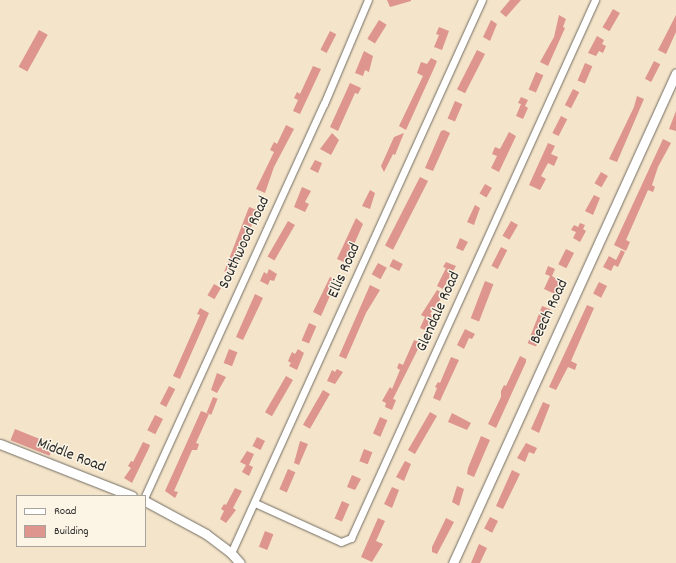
<!DOCTYPE html>
<html>
<head>
<meta charset="utf-8">
<style>
  body { margin:0 }
  #map { position:relative; width:676px; height:563px; overflow:hidden; background:#f4e4c9; font-family:Dekko,sans-serif }
  div>[style] { position:absolute }
  .building>* { inset:0; background:#dd958e; transform-origin:0 0 }
  .roads { filter:drop-shadow(0 0 1px #716c62) drop-shadow(0 0 1px #716c62) }
  .minor>* { height:7px; margin:-3.5px; padding:0 3.5px; transform-origin:3.5px; border-radius:3.5px; background:#fff }
  .tertiary>* { height:9px; margin:-4.5px; padding:0 4.5px; transform-origin:4.5px; border-radius:4.5px; background:#fff }
  span { translate:-50% -50%; white-space:nowrap; text-align:center; line-height:1.15; -webkit-text-stroke:3px #fcf5e5; paint-order:stroke }
  .street-label { font-size:16px; color:#2b2b2b }
  .legend { position:absolute; left:16px; top:495px; width:130px; height:52px; box-sizing:border-box; background:#fcf5e5; border:1px solid #a8a49b; margin:0; padding:5px 7px; list-style:none; font-size:12px; color:#2b2b2b }
  .legend li { display:flex; align-items:center; gap:8px; height:20px }
  .legend b { width:20px; border:1px solid #a8a49b }
</style>
</head>
<body>
<div id="map">
  <div class="building">
    <div style="clip-path:polygon(387px 0,411px 0,411px 1px,390px 7px)"></div>
    <div style="clip-path:polygon(510px 0,521px 0,506px 17px,500px 12px)"></div>
    <div style="left:613px;top:9px;width:8px;height:21px;rotate:30deg"></div>
    <div style="clip-path:polygon(559px 15px,566px 19px,563px 27px,565px 28px,548px 66px,540px 62px,554px 37px)"></div>
    <div style="clip-path:polygon(676px 15px,676px 32px,666px 54px,658px 50px)"></div>
    <div style="left:379px;top:20px;width:9px;height:22px;rotate:32deg"></div>
    <div style="clip-path:polygon(491px 20px,497px 24px,490px 41px,483px 37px)"></div>
    <div style="clip-path:polygon(439px 27px,449px 31px,442px 50px,434px 47px,439px 35px,436px 34px)"></div>
    <div style="left:39px;top:30px;width:10px;height:42px;rotate:29deg"></div>
    <div style="left:330px;top:31px;width:7px;height:21px;rotate:27deg"></div>
    <div style="clip-path:polygon(597px 36px,604px 40px,602px 44px,606px 46px,603px 53px,599px 51px,596px 56px,588px 53px)"></div>
    <div style="left:477px;top:50px;width:9px;height:44px;rotate:27deg"></div>
    <div style="clip-path:polygon(364px 51px,373px 56px,369px 72px,365px 70px,363px 76px,355px 73px)"></div>
    <div style="clip-path:polygon(431px 58px,437px 61px,435px 66px,406px 130px,399px 126px,423px 76px,417px 73px,421px 62px,427px 64px)"></div>
    <div style="left:654px;top:61px;width:7px;height:20px;rotate:27deg"></div>
    <div style="left:585px;top:63px;width:8px;height:19px;rotate:23deg"></div>
    <div style="clip-path:polygon(313px 66px,321px 69px,300px 114px,293px 111px,298px 100px,294px 98px,297px 92px,300px 94px)"></div>
    <div style="left:536px;top:72px;width:8px;height:19px;rotate:23deg"></div>
    <div style="clip-path:polygon(350px 83px,361px 88px,358px 94px,355px 93px,338px 131px,330px 127px)"></div>
    <div style="left:573px;top:89px;width:7px;height:18px;rotate:27deg"></div>
    <div style="clip-path:polygon(637px 96px,644px 99px,617px 162px,609px 159px,634px 107px)"></div>
    <div style="clip-path:polygon(521px 97px,528px 100px,525px 106px,528px 108px,523px 119px,516px 116px,521px 104px,518px 103px)"></div>
    <div style="left:455px;top:101px;width:8px;height:19px;rotate:23deg"></div>
    <div style="clip-path:polygon(676px 111px,676px 131px,669px 129px)"></div>
    <div style="left:561px;top:116px;width:7px;height:19px;rotate:27deg"></div>
    <div style="clip-path:polygon(286px 125px,294px 129px,274px 167px,265px 193px,256px 189px,274px 152px,270px 150px,274px 142px,277px 144px)"></div>
    <div style="clip-path:polygon(444px 130px,450px 133px,433px 171px,425px 168px,441px 131px)"></div>
    <div style="clip-path:polygon(509px 132px,516px 136px,499px 172px,491px 168px,497px 156px,492px 154px,495px 147px,500px 149px)"></div>
    <div style="clip-path:polygon(332px 133px,339px 140px,331px 155px,320px 149px)"></div>
    <div style="clip-path:polygon(404px 133px,395px 155px,393px 154px,384px 172px,381px 166px,394px 137px)"></div>
    <div style="clip-path:polygon(663px 139px,671px 143px,658px 167px,652px 185px,655px 187px,653px 192px,648px 190px,626px 240px,630px 242px,626px 251px,614px 245px)"></div>
    <div style="clip-path:polygon(548px 143px,555px 146px,551px 154px,558px 157px,554px 166px,548px 163px,541px 176px,546px 179px,540px 190px,529px 185px)"></div>
    <div style="clip-path:polygon(315px 160px,322px 163px,318px 173px,310px 169px)"></div>
    <div style="left:601px;top:172px;width:8px;height:13px;rotate:30deg"></div>
    <div style="left:420px;top:177px;width:9px;height:77px;rotate:27deg"></div>
    <div style="left:485px;top:184px;width:8px;height:11px;rotate:30deg"></div>
    <div style="clip-path:polygon(302px 187px,311px 191px,305px 202px,309px 204px,305px 212px,294px 207px)"></div>
    <div style="clip-path:polygon(370px 190px,375px 193px,370px 209px,362px 206px)"></div>
    <div style="clip-path:polygon(594px 195px,600px 198px,593px 215px,585px 211px)"></div>
    <div style="clip-path:polygon(475px 205px,480px 208px,474px 225px,467px 222px)"></div>
    <div style="left:249px;top:207px;width:9px;height:69px;rotate:21deg"></div>
    <div style="clip-path:polygon(356px 218px,363px 224px,346px 263px,337px 259px)"></div>
    <div style="left:288px;top:221px;width:8px;height:41px;rotate:30deg"></div>
    <div style="left:511px;top:221px;width:8px;height:17px;rotate:30deg"></div>
    <div style="clip-path:polygon(580px 223px,585px 225px,583px 229px,586px 231px,580px 242px,573px 238px,576px 232px,571px 230px,574px 225px,578px 227px)"></div>
    <div style="clip-path:polygon(460px 238px,468px 242px,463px 251px,456px 248px)"></div>
    <div style="left:501px;top:247px;width:7px;height:21px;rotate:27deg"></div>
    <div style="left:566px;top:249px;width:9px;height:17px;rotate:27deg"></div>
    <div style="clip-path:polygon(621px 250px,625px 252px,618px 267px,614px 265px,611px 271px,603px 267px,609px 256px,616px 260px)"></div>
    <div style="left:393px;top:259px;width:11px;height:8px;rotate:27deg"></div>
    <div style="clip-path:polygon(446px 262px,456px 266px,443px 289px,437px 286px,446px 268px,443px 267px)"></div>
    <div style="left:378px;top:263px;width:10px;height:13px;rotate:29deg"></div>
    <div style="clip-path:polygon(548px 266px,555px 269px,552px 276px,562px 283px,557px 295px,544px 289px,550px 276px,545px 274px)"></div>
    <div style="clip-path:polygon(269px 269px,277px 274px,274px 281px,270px 280px,268px 285px,260px 281px,264px 272px,267px 274px)"></div>
    <div style="clip-path:polygon(330px 277px,337px 280px,321px 316px,313px 312px)"></div>
    <div style="left:485px;top:281px;width:9px;height:40px;rotate:21deg"></div>
    <div style="left:599px;top:282px;width:9px;height:13px;rotate:27deg"></div>
    <div style="left:214px;top:284px;width:8px;height:13px;rotate:30deg"></div>
    <div style="clip-path:polygon(370px 285px,380px 290px,366px 313px,346px 359px,339px 356px)"></div>
    <div style="clip-path:polygon(437px 290px,444px 294px,430px 314px,434px 316px,427px 331px,420px 328px,425px 317px,421px 315px)"></div>
    <div style="clip-path:polygon(255px 294px,263px 298px,243px 340px,236px 337px)"></div>
    <div style="clip-path:polygon(587px 305px,594px 308px,571px 361px,577px 364px,575px 370px,568px 367px,556px 390px,549px 387px)"></div>
    <div style="left:542px;top:306px;width:9px;height:40px;rotate:21deg"></div>
    <div style="clip-path:polygon(200px 308px,209px 313px,180px 379px,173px 376px,200px 315px,197px 314px)"></div>
    <div style="left:309px;top:323px;width:8px;height:19px;rotate:23deg"></div>
    <div style="clip-path:polygon(465px 329px,475px 334px,472px 339px,469px 338px,464px 349px,457px 345px)"></div>
    <div style="clip-path:polygon(414px 340px,421px 343px,393px 399px,396px 400px,392px 410px,385px 407px,386px 403px,382px 401px,390px 387px,392px 389px,400px 370px,397px 368px,399px 363px,403px 365px)"></div>
    <div style="left:229px;top:349px;width:9px;height:15px;rotate:21deg"></div>
    <div style="clip-path:polygon(298px 349px,304px 353px,297px 370px,289px 366px,291px 363px,288px 361px,292px 352px,295px 354px)"></div>
    <div style="clip-path:polygon(520px 356px,526px 359px,526px 362px,496px 428px,488px 424px,501px 397px,501px 391px,504px 385px,506px 386px)"></div>
    <div style="clip-path:polygon(451px 357px,459px 360px,440px 401px,433px 398px,437px 388px,435px 387px,438px 382px,440px 383px)"></div>
    <div style="clip-path:polygon(337px 369px,343px 372px,335px 384px,327px 381px,332px 370px,335px 372px)"></div>
    <div style="clip-path:polygon(217px 373px,226px 377px,217px 393px,211px 390px)"></div>
    <div style="left:286px;top:376px;width:8px;height:42px;rotate:30deg"></div>
    <div style="left:169px;top:386px;width:7px;height:20px;rotate:27deg"></div>
    <div style="left:323px;top:390px;width:8px;height:40px;rotate:30deg"></div>
    <div style="left:213px;top:397px;width:5px;height:17px;rotate:22deg"></div>
    <div style="clip-path:polygon(543px 402px,550px 405px,539px 433px,531px 429px)"></div>
    <div style="clip-path:polygon(201px 411px,209px 414px,196px 443px,199px 444px,197px 450px,192px 450px,174px 491px,178px 492px,175px 498px,165px 491px)"></div>
    <div style="left:430px;top:412px;width:8px;height:44px;rotate:30deg"></div>
    <div style="clip-path:polygon(452px 413px,471px 423px,467px 430px,448px 422px)"></div>
    <div style="left:155px;top:415px;width:9px;height:17px;rotate:27deg"></div>
    <div style="left:380px;top:417px;width:8px;height:18px;rotate:23deg"></div>
    <div style="left:15px;top:429px;width:42px;height:12px;rotate:22deg"></div>
    <div style="clip-path:polygon(481px 436px,490px 440px,474px 477px,467px 474px,468px 468px)"></div>
    <div style="left:257px;top:437px;width:9px;height:10px;rotate:27deg"></div>
    <div style="clip-path:polygon(300px 441px,308px 444px,299px 465px,294px 463px)"></div>
    <div style="clip-path:polygon(143px 442px,150px 445px,149px 448px,132px 483px,124px 478px,131px 468px,128px 466px,131px 461px,133px 462px)"></div>
    <div style="clip-path:polygon(526px 443px,537px 448px,534px 454px,529px 452px,525px 462px,517px 458px)"></div>
    <div style="left:364px;top:449px;width:9px;height:13px;rotate:21deg"></div>
    <div style="clip-path:polygon(247px 451px,254px 454px,249px 465px,253px 467px,249px 476px,242px 472px,246px 465px,240px 462px)"></div>
    <div style="clip-path:polygon(405px 461px,411px 464px,404px 481px,396px 477px)"></div>
    <div style="left:288px;top:469px;width:8px;height:22px;rotate:23deg"></div>
    <div style="clip-path:polygon(512px 470px,520px 474px,503px 509px,496px 506px)"></div>
    <div style="clip-path:polygon(352px 475px,361px 479px,355px 490px,347px 487px)"></div>
    <div style="clip-path:polygon(457px 486px,464px 489px,459px 506px,452px 502px)"></div>
    <div style="clip-path:polygon(392px 487px,399px 490px,392px 508px,384px 504px)"></div>
    <div style="clip-path:polygon(235px 488px,242px 491px,233px 508px,236px 510px,226px 523px,220px 519px,224px 511px,221px 509px,224px 504px,226px 505px)"></div>
    <div style="left:342px;top:501px;width:8px;height:19px;rotate:23deg"></div>
    <div style="left:490px;top:517px;width:9px;height:13px;rotate:27deg"></div>
    <div style="clip-path:polygon(378px 518px,385px 521px,376px 541px,383px 544px,372px 562px,361px 557px)"></div>
    <div style="clip-path:polygon(446px 518px,454px 522px,437px 554px,432px 552px,432px 547px)"></div>
    <div style="left:265px;top:531px;width:9px;height:17px;rotate:21deg"></div>
    <div style="clip-path:polygon(479px 544px,487px 548px,480px 563px,471px 563px)"></div>
  </div>
  <div class="roads">
    <div class="minor">
      <div style="left:145px;top:496px;width:431px;rotate:-65.5deg"></div>
      <div style="left:324px;top:104px;width:113px;rotate:-67.1deg"></div>
      <div style="left:255px;top:503px;width:94px;rotate:24.4deg"></div>
      <div style="left:341px;top:542px;width:11px;rotate:-22deg"></div>
      <div style="left:351px;top:538px;width:591px;rotate:-65.6deg"></div>
      <div style="left:231px;top:553px;width:607px;rotate:-65.59deg"></div>
    </div>
    <div class="tertiary">
      <div style="left:0;top:444px;width:142px;rotate:21.5deg"></div>
      <div style="left:145px;top:501px;width:69px;rotate:28.4deg"></div>
      <div style="left:206px;top:534px;width:31px;rotate:37deg"></div>
      <div style="left:231px;top:553px;width:13px;rotate:48deg"></div>
      <div style="left:453px;top:563px;width:538px;rotate:-65.53deg"></div>
    </div>
  </div>
  <div class="street-label">
    <span style="left:245px;top:243px;rotate:-65deg">Southwood Road</span>
    <span style="left:345px;top:271px;rotate:-66deg">Ellis Road</span>
    <span style="left:439px;top:312px;rotate:-66deg">Glendale Road</span>
    <span style="left:550px;top:312px;rotate:-65deg">Beech Road</span>
    <span style="left:71px;top:456px;rotate:21deg">Middle Road</span>
  </div>
  <ul class="legend">
  <li><b style="height:5px;background:#fff"></b>Road</li>
  <li><b style="height:11px;background:#dd958e"></b>Building</li>
  </ul>
</div>
</body>
</html>
